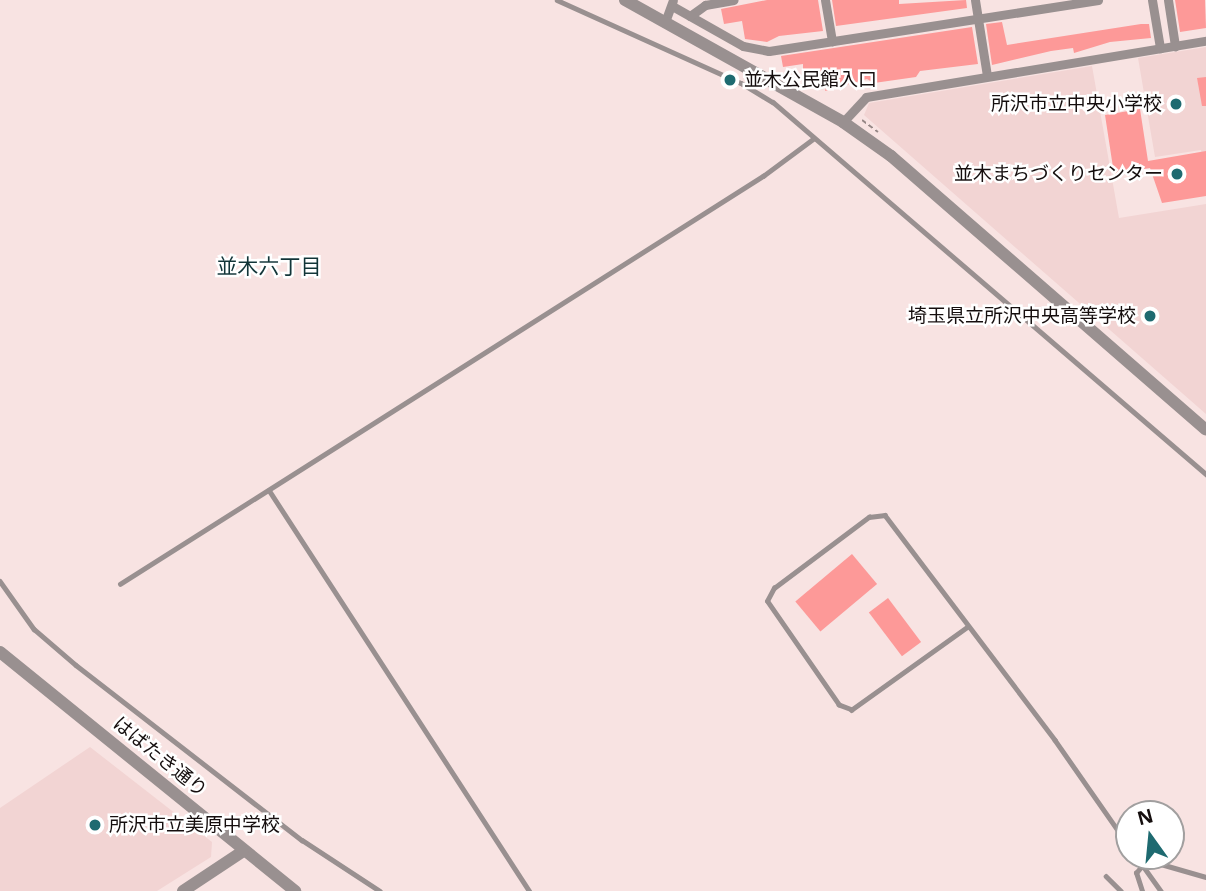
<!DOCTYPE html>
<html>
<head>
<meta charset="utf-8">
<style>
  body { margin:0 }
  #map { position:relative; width:1206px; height:891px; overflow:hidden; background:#f8e3e2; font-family:"Noto Sans","Noto Sans JP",sans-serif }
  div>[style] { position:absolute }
  .built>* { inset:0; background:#f2d4d3 }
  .building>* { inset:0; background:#fd9998; transform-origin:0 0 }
  .path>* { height:2px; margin-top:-1px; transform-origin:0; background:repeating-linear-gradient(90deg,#968786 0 5px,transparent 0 8.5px) }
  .service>* { height:4.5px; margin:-2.25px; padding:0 2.25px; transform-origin:2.25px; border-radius:2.25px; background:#999090 }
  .minor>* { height:9px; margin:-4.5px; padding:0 4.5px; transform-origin:4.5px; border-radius:4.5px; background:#999090 }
  .tertiary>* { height:12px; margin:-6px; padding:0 6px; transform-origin:6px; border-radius:6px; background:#999090 }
  .dots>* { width:19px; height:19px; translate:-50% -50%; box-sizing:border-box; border:4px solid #fff; border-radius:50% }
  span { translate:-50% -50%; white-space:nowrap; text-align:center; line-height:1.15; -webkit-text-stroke:5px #fff; paint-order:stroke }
  .poi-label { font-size:19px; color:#150e0e }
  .left { translate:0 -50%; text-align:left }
  .right { translate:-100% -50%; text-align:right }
  .street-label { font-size:19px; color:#150e0e }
  .neighbourhood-label { font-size:21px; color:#123538 }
  .north { position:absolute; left:1115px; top:800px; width:70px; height:70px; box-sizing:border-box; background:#fff; border:2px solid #a19f9f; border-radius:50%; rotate:345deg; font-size:19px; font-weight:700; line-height:28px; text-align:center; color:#150e0e }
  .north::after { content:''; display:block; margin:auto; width:24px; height:32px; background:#1e6a70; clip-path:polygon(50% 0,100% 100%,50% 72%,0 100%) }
</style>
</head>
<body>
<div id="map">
  <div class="built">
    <div style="clip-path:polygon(1206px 47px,1206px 179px,1201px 150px,1155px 157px,1138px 58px)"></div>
    <div style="clip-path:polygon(1092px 66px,1119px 218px,1206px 204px,1206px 414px,864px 115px,869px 103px)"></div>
    <div style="clip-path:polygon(90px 747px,212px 842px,211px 857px,157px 891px,0 891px,0 808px)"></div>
  </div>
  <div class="building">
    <div style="clip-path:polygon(767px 0,818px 0,823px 31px,779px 36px,767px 42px,745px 39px,742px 21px,724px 24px,721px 9px)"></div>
    <div style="clip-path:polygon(832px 0,899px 0,899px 4px,966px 0,967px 8px,836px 26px)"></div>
    <div style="clip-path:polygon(1175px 0,1205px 0,1206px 28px,1180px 32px)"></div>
    <div style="clip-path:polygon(1002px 22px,1007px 45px,1141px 24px,1149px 24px,1151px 38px,1110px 42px,1074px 53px,1073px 48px,1051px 51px,992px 65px,986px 24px)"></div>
    <div style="clip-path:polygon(972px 27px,978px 64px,920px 71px,916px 77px,874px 83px,867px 79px,825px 91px,827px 84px,803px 77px,803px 64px,783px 67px,781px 56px)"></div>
    <div style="clip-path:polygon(1206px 77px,1206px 106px,1202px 106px,1197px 78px)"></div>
    <div style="clip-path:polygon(1140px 109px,1148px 161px,1206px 151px,1206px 196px,1162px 203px,1150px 168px,1114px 174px,1105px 115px)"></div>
    <div style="left:852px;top:554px;width:39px;height:74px;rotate:50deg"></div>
    <div style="left:888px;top:598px;width:55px;height:24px;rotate:53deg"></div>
  </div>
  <div class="path">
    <div style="left:862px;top:120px;width:20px;rotate:37deg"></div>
  </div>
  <div class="service">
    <div style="left:557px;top:0;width:202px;rotate:24.3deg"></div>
    <div style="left:741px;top:83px;width:37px;rotate:31deg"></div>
    <div style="left:773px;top:102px;width:571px;rotate:40.67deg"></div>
    <div style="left:269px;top:490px;width:478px;rotate:57deg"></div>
    <div style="left:0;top:581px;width:59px;rotate:54.7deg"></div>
    <div style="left:34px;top:629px;width:55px;rotate:40.6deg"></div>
    <div style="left:76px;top:665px;width:286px;rotate:37.8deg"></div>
    <div style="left:302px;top:840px;width:93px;rotate:33.2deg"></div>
    <div style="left:120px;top:584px;width:762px;rotate:-32.4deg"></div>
    <div style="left:763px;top:176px;width:62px;rotate:-36.5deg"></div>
    <div style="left:968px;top:627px;width:143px;rotate:144.4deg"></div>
    <div style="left:852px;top:710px;width:14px;rotate:-159deg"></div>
    <div style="left:839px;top:705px;width:126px;rotate:-124.7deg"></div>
    <div style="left:767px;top:601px;width:15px;rotate:-62deg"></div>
    <div style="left:774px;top:588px;width:119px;rotate:-36.8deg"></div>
    <div style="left:869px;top:517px;width:16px;rotate:-7deg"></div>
    <div style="left:885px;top:515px;width:282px;rotate:52.9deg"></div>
    <div style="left:1055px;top:740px;width:129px;rotate:55.1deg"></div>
    <div style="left:1136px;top:856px;width:43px;rotate:54.5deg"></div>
    <div style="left:1106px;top:876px;width:21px;rotate:45deg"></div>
    <div style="left:1142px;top:891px;width:19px;rotate:-108deg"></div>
    <div style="left:1136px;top:873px;width:17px;rotate:-50deg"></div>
    <div style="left:1147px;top:860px;width:61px;rotate:16.1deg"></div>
  </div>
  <div class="minor">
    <div style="left:825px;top:0;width:42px;rotate:80.3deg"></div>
    <div style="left:975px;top:0;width:77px;rotate:81deg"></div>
    <div style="left:1152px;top:0;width:49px;rotate:80.5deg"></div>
    <div style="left:1168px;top:0;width:47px;rotate:81.3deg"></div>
    <div style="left:674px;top:7px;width:79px;rotate:29.5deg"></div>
    <div style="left:743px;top:46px;width:26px;rotate:11deg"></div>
    <div style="left:769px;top:51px;width:333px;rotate:-8.8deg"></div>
    <div style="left:690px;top:16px;width:19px;rotate:-36deg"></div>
    <div style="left:705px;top:5px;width:29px;rotate:-10deg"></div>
    <div style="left:665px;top:22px;width:23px;rotate:-70deg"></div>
    <div style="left:843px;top:122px;width:34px;rotate:-47deg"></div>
    <div style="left:866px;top:97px;width:345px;rotate:-9.4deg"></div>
  </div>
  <div class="tertiary">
    <div style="left:625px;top:0;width:250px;rotate:29.2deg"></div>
    <div style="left:843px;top:122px;width:59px;rotate:35.3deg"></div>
    <div style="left:891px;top:156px;width:417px;rotate:41deg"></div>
    <div style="left:0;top:652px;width:380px;rotate:39deg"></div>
    <div style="left:183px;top:891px;width:71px;rotate:-33.5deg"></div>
  </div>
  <div class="dots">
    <div style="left:730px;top:80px;background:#1e6a70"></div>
    <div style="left:1176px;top:104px;background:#1e6a70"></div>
    <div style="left:1177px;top:174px;background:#1e6a70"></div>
    <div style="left:1150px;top:316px;background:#1e6a70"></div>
    <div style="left:95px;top:825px;background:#1e6a70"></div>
  </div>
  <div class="poi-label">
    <span class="left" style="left:744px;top:80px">並木公民館入口</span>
    <span class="right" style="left:1162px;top:104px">所沢市立中央小学校</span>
    <span class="right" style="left:1163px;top:174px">並木まちづくりセンター</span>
    <span class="right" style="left:1136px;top:316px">埼玉県立所沢中央高等学校</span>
    <span class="left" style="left:109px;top:825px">所沢市立美原中学校</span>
  </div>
  <div class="street-label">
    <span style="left:160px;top:757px;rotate:39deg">はばたき通り</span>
  </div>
  <div class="neighbourhood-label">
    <span style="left:269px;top:266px">並木六丁目</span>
  </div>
  <div class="north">N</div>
</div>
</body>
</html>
